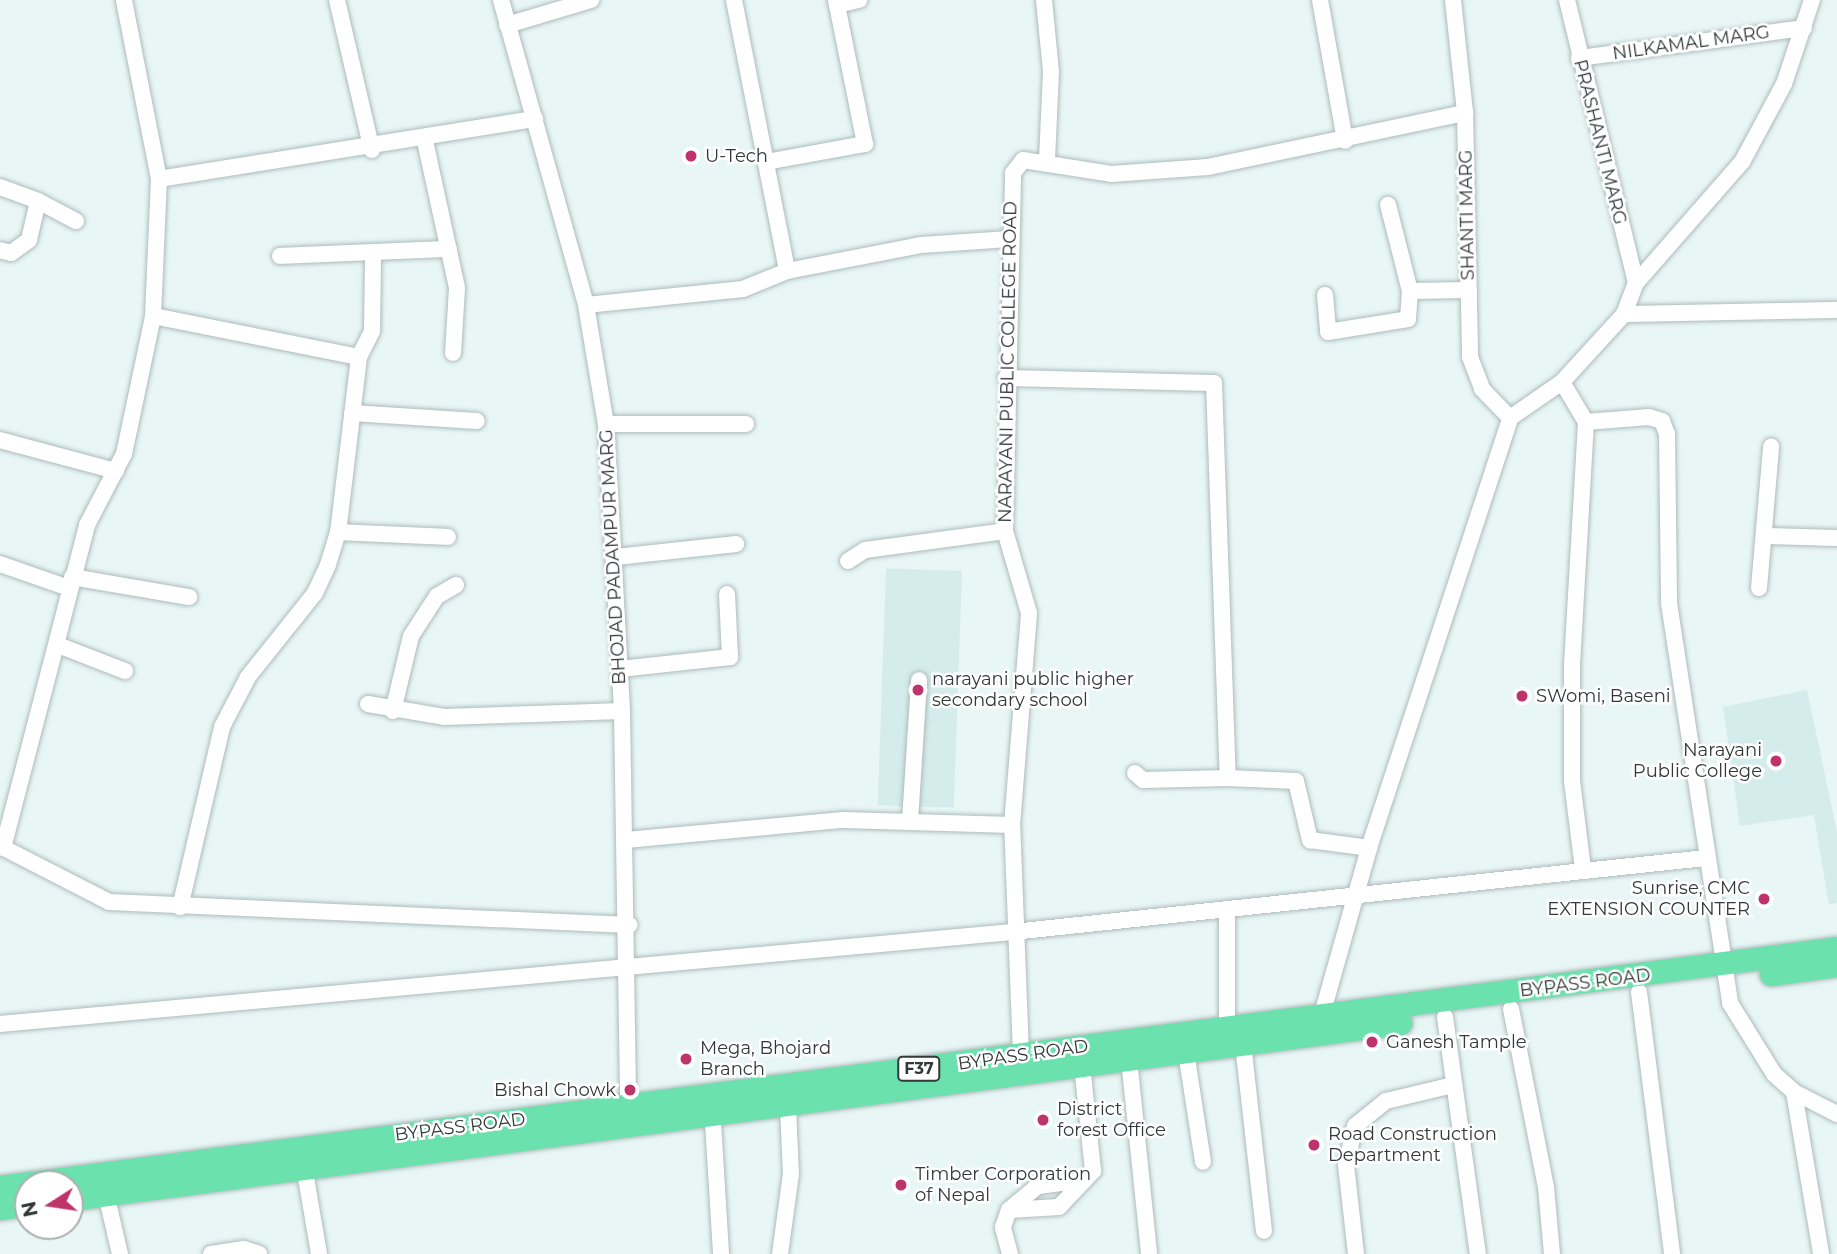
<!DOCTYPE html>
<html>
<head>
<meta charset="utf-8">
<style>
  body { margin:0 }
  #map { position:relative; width:1837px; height:1254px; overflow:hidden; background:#e8f6f6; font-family:Montserrat,sans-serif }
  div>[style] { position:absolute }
  .built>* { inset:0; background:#d4eceb; transform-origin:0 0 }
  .roads { filter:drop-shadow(0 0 2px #aebbbb) drop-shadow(0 0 2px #aebbbb) }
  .minor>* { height:16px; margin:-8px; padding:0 8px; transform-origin:8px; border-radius:8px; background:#fff }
  .highway>* { height:23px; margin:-11.5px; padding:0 11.5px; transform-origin:11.5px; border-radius:11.5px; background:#6be1ad }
  .dots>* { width:19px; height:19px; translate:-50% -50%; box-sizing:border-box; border:4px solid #fff; border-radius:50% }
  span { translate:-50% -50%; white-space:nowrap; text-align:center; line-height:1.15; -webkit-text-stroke:5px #fff; paint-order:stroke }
  .shield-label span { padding:2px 5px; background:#fff; border:2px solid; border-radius:5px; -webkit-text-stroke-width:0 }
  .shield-label { font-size:16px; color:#333838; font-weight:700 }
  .street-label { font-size:18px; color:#333838 }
  .poi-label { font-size:18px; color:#333838 }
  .left { translate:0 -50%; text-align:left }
  .right { translate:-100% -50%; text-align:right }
  .north { position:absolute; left:14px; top:1170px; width:70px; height:70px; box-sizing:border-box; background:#fff; border:2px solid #adafaf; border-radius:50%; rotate:258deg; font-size:19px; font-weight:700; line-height:28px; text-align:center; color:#333838 }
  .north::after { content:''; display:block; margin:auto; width:24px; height:32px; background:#be336a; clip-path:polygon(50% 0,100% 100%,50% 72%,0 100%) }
</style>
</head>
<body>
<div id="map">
  <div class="built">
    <div style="left:962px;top:571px;width:237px;height:76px;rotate:92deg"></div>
    <div style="clip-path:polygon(1807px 690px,1837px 832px,1837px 903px,1829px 905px,1814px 815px,1740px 826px,1723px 707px)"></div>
  </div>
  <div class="roads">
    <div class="minor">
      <div style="left:337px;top:0;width:154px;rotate:76.9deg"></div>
      <div style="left:501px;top:0;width:317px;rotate:74.4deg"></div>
      <div style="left:586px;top:305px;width:121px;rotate:80.5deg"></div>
      <div style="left:606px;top:424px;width:287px;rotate:86.8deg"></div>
      <div style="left:622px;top:711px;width:403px;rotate:89.1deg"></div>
      <div style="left:734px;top:0;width:276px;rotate:78.9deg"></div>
      <div style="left:1044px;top:0;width:72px;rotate:84.4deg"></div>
      <div style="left:1051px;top:72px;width:87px;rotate:92.6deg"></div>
      <div style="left:1320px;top:0;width:143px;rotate:79.9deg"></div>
      <div style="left:1453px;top:0;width:114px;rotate:83.9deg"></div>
      <div style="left:1465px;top:113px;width:244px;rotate:88.8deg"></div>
      <div style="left:1470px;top:357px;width:34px;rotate:69deg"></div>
      <div style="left:1482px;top:389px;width:40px;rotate:46deg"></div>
      <div style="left:1567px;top:0;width:291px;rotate:76.3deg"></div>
      <div style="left:837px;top:5px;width:23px;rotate:-13deg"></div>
      <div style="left:507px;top:25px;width:88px;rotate:-16.6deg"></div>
      <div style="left:1579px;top:58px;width:227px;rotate:-7.6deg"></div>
      <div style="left:425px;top:141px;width:150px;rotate:77.7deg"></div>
      <div style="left:457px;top:288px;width:65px;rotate:93.5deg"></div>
      <div style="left:766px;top:162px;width:101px;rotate:-10.3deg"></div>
      <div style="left:865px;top:144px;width:147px;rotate:-101.4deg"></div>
      <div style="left:159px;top:179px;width:381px;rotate:-9.1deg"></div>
      <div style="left:0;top:187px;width:40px;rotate:20.2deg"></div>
      <div style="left:38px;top:201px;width:40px;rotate:103deg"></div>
      <div style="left:29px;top:240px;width:22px;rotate:144deg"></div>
      <div style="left:11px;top:253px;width:11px;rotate:-165deg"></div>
      <div style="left:38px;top:201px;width:43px;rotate:27.8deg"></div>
      <div style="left:280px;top:256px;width:169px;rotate:-2.4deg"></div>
      <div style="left:1410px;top:291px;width:59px;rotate:-1deg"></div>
      <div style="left:1325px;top:295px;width:37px;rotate:85deg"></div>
      <div style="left:1328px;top:332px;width:81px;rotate:-9.2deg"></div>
      <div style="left:1408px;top:319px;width:28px;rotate:-86deg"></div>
      <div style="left:1410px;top:291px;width:89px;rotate:-104.3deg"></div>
      <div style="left:586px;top:305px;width:158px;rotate:-5.8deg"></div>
      <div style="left:743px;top:289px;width:48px;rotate:-22.2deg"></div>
      <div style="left:787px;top:271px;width:136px;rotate:-11deg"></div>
      <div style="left:921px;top:245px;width:88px;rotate:-3.9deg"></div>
      <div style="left:1624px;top:314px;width:33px;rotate:-69deg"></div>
      <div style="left:1636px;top:283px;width:161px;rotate:-48.8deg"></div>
      <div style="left:1742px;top:162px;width:89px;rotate:-61.7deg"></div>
      <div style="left:1784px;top:84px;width:89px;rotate:-71.6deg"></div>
      <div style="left:153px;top:316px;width:210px;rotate:11.3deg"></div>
      <div style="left:359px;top:357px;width:176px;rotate:96.8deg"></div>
      <div style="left:338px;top:532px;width:34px;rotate:107deg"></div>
      <div style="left:328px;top:565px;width:31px;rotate:115deg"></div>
      <div style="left:315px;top:593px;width:107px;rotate:128.6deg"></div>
      <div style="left:248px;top:677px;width:56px;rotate:117.5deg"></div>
      <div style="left:222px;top:727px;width:185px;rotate:103.1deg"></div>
      <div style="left:359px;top:357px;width:29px;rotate:-63deg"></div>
      <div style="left:372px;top:331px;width:75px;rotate:-89.2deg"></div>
      <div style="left:1006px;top:378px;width:208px;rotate:1.4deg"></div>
      <div style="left:1214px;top:383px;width:395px;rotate:88deg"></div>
      <div style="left:1228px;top:778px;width:68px;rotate:2.5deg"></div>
      <div style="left:1296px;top:781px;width:61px;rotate:76.7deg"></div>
      <div style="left:1310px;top:840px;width:60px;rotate:7.7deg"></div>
      <div style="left:1562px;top:382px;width:92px;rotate:-47.6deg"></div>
      <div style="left:1624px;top:314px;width:213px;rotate:-1.1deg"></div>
      <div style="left:352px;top:413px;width:125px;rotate:3.7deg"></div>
      <div style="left:1586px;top:422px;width:63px;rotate:-4.5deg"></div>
      <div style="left:1649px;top:417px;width:14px;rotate:17deg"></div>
      <div style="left:1662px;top:421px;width:14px;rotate:69deg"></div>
      <div style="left:1667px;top:434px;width:169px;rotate:89.3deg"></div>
      <div style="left:1669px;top:603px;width:405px;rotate:81.3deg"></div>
      <div style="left:1730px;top:1003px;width:84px;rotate:58.2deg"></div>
      <div style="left:1774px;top:1074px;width:27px;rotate:42deg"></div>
      <div style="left:1794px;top:1092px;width:48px;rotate:27.1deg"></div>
      <div style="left:606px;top:424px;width:140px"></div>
      <div style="left:0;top:440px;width:120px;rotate:15deg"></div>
      <div style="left:338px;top:532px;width:110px;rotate:2.6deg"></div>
      <div style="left:1767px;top:536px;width:70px;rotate:1.6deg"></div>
      <div style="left:616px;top:557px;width:121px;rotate:-6.2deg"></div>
      <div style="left:848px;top:561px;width:20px;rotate:-33deg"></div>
      <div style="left:865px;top:550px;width:141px;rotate:-7.7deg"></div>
      <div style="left:0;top:564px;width:73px;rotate:19.2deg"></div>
      <div style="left:72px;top:577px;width:119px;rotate:9.7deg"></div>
      <div style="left:1759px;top:588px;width:142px;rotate:-85.1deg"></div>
      <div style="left:58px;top:645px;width:72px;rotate:21.2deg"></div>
      <div style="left:620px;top:669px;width:111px;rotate:-6.2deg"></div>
      <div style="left:730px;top:657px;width:63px;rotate:-92.7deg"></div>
      <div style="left:368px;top:704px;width:77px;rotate:9.7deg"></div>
      <div style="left:444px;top:717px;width:178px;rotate:-1.9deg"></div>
      <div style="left:393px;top:711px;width:77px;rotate:-76.5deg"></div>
      <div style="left:411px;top:636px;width:48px;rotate:-57deg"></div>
      <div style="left:437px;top:596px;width:22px;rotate:-30deg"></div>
      <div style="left:1135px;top:773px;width:11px;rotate:41deg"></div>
      <div style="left:1143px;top:780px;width:85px;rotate:-1.3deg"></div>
      <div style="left:910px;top:821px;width:141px;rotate:-86.3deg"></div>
      <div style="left:626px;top:840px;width:218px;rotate:-5.3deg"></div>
      <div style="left:843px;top:820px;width:169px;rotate:1.7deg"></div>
      <div style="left:0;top:846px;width:123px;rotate:27.2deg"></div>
      <div style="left:109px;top:902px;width:521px;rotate:2.53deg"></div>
      <div style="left:3px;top:848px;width:334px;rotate:-75.4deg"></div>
      <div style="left:87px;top:525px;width:80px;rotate:-62.5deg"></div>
      <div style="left:124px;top:454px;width:141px;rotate:-78.1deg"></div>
      <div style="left:153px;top:316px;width:137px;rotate:-87.5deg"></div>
      <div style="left:159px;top:179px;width:182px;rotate:-101.1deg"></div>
      <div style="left:1227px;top:909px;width:119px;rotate:90deg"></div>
      <div style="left:1639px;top:992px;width:264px;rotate:82.8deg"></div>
      <div style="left:1511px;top:1009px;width:181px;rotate:78.9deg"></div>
      <div style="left:1546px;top:1187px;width:67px;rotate:84.9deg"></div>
      <div style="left:1445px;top:1017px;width:239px;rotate:82.1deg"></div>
      <div style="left:1321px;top:1018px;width:177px;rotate:-74.2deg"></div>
      <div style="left:1369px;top:848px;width:453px;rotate:-71.8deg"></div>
      <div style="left:1510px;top:418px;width:63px;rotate:-34.7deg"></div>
      <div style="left:1562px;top:382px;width:47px;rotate:59deg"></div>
      <div style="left:1586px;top:422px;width:243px;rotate:93.3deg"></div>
      <div style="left:1572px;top:665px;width:116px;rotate:90deg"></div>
      <div style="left:1572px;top:781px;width:89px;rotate:82.9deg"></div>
      <div style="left:0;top:1024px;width:1017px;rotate:-5.19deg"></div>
      <div style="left:1013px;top:932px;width:696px;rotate:-6.1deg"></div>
      <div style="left:1242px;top:1035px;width:197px;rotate:83.6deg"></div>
      <div style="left:1186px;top:1052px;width:111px;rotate:81.2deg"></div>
      <div style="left:1021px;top:1055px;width:230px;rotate:-92.2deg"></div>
      <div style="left:1012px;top:825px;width:213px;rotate:-85.4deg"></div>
      <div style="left:1029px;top:613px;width:85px;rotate:-106.3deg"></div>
      <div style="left:1005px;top:531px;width:358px;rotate:-88.7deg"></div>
      <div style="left:1013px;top:173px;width:16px;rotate:-52deg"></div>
      <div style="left:1023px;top:160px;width:89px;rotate:9deg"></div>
      <div style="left:1111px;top:174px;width:97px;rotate:-4.1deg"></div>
      <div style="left:1208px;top:167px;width:263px;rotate:-11.9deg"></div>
      <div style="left:1129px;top:1059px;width:196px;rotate:84.1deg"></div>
      <div style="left:1794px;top:1092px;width:164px;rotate:80.5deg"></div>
      <div style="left:712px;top:1106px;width:148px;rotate:86.5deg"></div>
      <div style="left:303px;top:1160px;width:95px;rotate:80.3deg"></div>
      <div style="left:106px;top:1194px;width:62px;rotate:76.9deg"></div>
      <div style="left:1009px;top:1210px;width:38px;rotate:-40deg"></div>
      <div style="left:1038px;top:1186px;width:46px;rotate:-7.4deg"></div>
      <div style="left:211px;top:1254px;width:33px;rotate:-9deg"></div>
      <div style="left:244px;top:1249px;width:16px;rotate:18deg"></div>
      <div style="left:780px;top:1254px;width:81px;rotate:-82.2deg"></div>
      <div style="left:791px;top:1174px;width:66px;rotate:-92.6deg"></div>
      <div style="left:1010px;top:1254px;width:28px;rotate:-105deg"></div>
      <div style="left:1003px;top:1227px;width:18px;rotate:-71deg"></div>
      <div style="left:1009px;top:1210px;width:50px;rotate:-3.4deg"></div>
      <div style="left:1059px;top:1207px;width:50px;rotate:-46.6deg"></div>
      <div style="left:1093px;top:1171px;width:107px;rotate:-95.9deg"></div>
      <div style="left:1356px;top:1254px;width:90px;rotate:-96.4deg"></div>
      <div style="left:1346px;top:1165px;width:40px;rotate:-77deg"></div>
      <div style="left:1355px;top:1126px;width:40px;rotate:-39deg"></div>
      <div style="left:1386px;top:1101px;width:69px;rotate:-13.4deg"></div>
    </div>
    <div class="highway">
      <div style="left:1771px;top:974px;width:67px;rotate:-7.8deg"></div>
      <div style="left:0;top:1187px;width:1852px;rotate:-7.41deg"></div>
      <div style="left:70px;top:1199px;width:1342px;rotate:-7.54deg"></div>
      <div style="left:0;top:1208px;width:28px;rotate:-8deg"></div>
    </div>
  </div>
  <div class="dots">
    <div style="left:691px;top:156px;background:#be336a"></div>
    <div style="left:918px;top:690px;background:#be336a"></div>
    <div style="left:1522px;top:696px;background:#be336a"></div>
    <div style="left:1776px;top:761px;background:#be336a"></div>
    <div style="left:1764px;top:899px;background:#be336a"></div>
    <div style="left:1372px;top:1042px;background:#be336a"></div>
    <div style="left:686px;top:1059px;background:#be336a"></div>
    <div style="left:630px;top:1090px;background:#be336a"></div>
    <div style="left:1043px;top:1120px;background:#be336a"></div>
    <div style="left:1314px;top:1145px;background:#be336a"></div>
    <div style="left:901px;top:1185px;background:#be336a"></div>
  </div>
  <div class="shield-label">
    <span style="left:919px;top:1069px">F37</span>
  </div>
  <div class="street-label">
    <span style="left:1691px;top:43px;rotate:-8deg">NILKAMAL MARG</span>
    <span style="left:1600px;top:142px;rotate:76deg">PRASHANTI MARG</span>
    <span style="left:1467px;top:215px;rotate:-91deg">SHANTI MARG</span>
    <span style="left:1008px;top:362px;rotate:-89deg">NARAYANI PUBLIC COLLEGE ROAD</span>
    <span style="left:613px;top:557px;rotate:-93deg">BHOJAD PADAMPUR MARG</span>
    <span style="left:1585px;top:983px;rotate:-7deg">BYPASS ROAD</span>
    <span style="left:1023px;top:1055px;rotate:-8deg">BYPASS ROAD</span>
    <span style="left:460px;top:1127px;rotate:-7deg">BYPASS ROAD</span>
  </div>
  <div class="poi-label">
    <span class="left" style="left:705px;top:156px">U-Tech</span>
    <span class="left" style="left:932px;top:690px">narayani public higher<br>secondary school</span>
    <span class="left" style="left:1536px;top:696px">SWomi, Baseni</span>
    <span class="right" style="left:1762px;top:761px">Narayani<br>Public College</span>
    <span class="right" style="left:1750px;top:899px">Sunrise, CMC<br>EXTENSION COUNTER</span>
    <span class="left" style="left:1386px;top:1042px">Ganesh Tample</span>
    <span class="left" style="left:700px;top:1059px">Mega, Bhojard<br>Branch</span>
    <span class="right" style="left:616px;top:1090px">Bishal Chowk</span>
    <span class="left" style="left:1057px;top:1120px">District<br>forest Office</span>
    <span class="left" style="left:1328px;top:1145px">Road Construction<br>Department</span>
    <span class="left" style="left:915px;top:1185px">Timber Corporation<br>of Nepal</span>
  </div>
  <div class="north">N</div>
</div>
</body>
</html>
